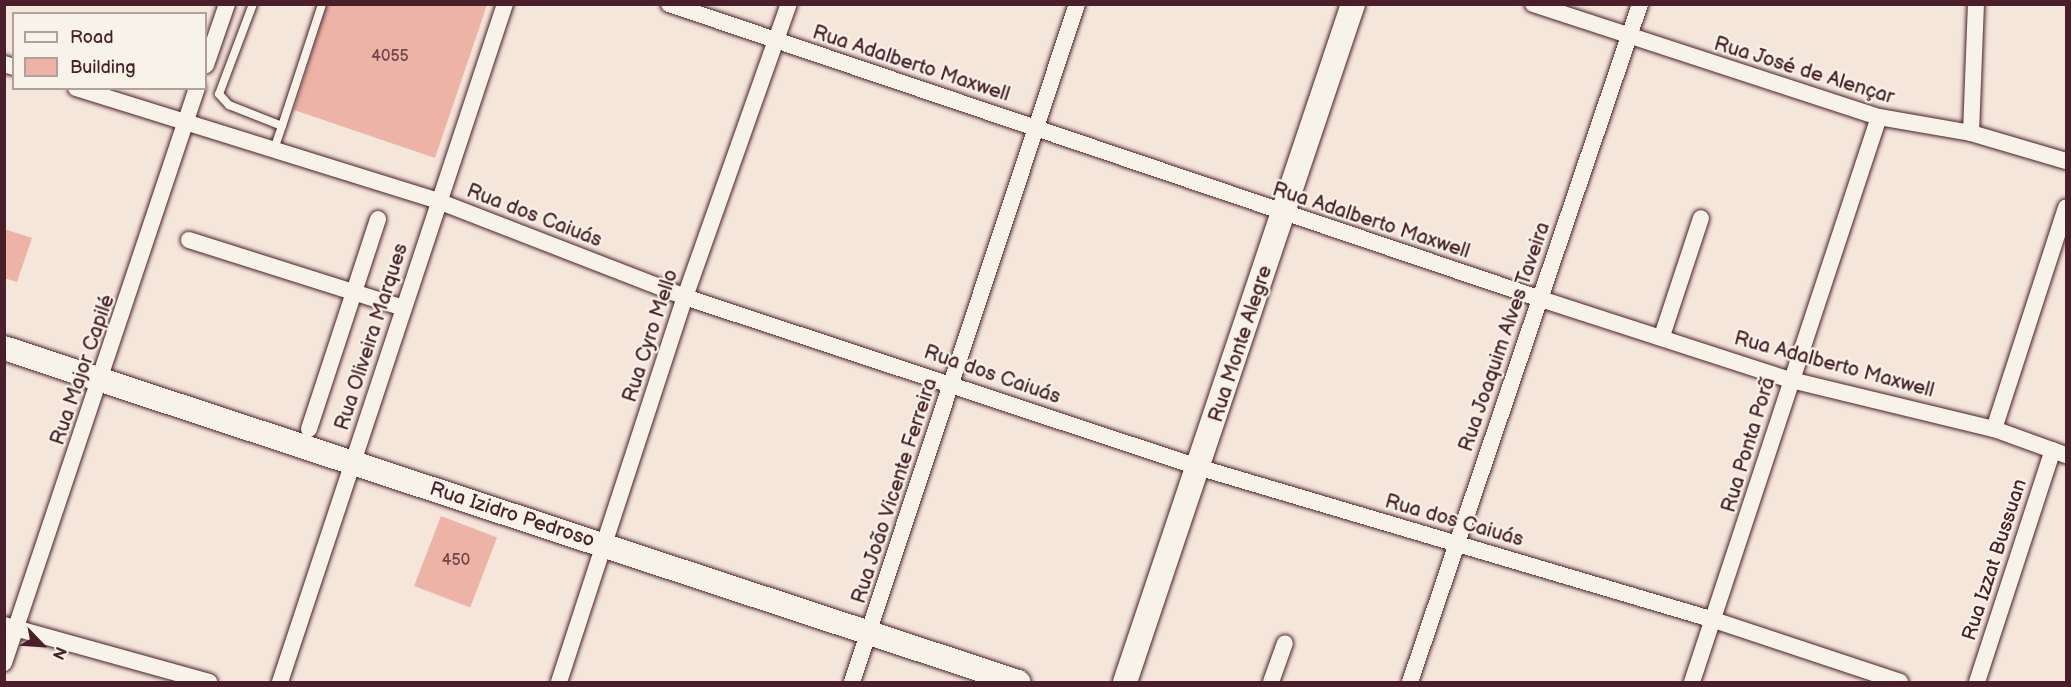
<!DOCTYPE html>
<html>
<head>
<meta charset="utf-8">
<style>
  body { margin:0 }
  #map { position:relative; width:2071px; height:687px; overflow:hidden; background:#f5e6db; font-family:"Balsamiq Sans",sans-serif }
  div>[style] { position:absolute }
  .building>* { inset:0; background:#edb3a7; transform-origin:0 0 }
  .roads { filter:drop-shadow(0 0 2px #4a1f2b) drop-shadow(0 0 2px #4a1f2b) }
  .lane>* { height:8px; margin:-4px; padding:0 4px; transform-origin:4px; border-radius:4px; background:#f7f3e8 }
  .street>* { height:16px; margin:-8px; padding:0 8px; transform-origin:8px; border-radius:8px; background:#f7f3e8 }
  .secondary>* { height:24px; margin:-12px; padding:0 12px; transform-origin:12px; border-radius:12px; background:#f7f3e8 }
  span { translate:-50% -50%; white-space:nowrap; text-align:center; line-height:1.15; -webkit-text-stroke:4.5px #f7f3e8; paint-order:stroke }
  .number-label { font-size:16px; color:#73444a }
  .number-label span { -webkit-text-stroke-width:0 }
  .street-label { font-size:20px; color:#4a1f2b }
  .frame { position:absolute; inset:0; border:6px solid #4a1f2b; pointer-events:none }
  .legend { position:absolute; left:12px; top:12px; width:195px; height:78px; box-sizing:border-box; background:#f7f3e8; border:2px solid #b29e9c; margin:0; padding:8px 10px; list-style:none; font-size:18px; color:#4a1f2b }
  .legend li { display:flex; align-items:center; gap:12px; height:30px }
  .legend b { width:30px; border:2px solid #b29e9c }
  .north { position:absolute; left:12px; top:615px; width:60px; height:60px; -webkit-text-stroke:4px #f7f3e8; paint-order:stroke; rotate:115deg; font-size:16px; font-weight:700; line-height:24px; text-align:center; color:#4a1f2b }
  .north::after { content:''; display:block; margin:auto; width:21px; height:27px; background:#4a1f2b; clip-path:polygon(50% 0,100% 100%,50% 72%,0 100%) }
</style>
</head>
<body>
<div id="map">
  <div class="building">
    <div style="clip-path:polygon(327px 5px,487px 5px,435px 158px,294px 110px)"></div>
    <div style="clip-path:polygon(4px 229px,32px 238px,17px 282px,4px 278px)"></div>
    <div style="left:441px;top:516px;width:60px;height:75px;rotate:21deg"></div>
  </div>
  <div class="roads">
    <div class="lane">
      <div style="left:253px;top:4px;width:96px;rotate:110.7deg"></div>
      <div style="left:219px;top:94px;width:15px;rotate:48deg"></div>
      <div style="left:229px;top:105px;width:57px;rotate:21.6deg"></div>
      <div style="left:282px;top:126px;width:28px;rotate:109deg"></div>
      <div style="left:282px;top:126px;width:128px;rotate:-71.8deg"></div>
    </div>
    <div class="street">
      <div style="left:669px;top:4px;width:921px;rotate:18.69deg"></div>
      <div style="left:1541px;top:299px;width:263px;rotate:18deg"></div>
      <div style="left:1791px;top:380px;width:209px;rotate:13.6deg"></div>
      <div style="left:1994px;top:429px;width:77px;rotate:19.9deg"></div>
      <div style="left:1533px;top:4px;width:364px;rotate:18.1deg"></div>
      <div style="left:1879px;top:117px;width:93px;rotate:9.9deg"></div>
      <div style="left:1971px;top:133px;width:99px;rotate:16.4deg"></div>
      <div style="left:4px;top:64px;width:10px;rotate:17deg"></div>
      <div style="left:206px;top:65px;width:65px;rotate:-71deg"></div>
      <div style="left:76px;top:88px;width:379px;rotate:17.3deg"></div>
      <div style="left:438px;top:201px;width:265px;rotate:21.2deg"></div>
      <div style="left:685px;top:297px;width:544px;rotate:18.33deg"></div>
      <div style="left:1201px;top:468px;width:535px;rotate:16.5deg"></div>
      <div style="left:1714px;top:620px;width:196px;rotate:18.4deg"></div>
      <div style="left:1971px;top:133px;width:129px;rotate:-87.8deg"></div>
      <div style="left:189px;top:240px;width:225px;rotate:17.6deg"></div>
      <div style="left:1662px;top:336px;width:124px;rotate:-71.7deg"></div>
      <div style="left:309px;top:429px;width:221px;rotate:-71.8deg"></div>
      <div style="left:1994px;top:429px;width:233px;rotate:-72deg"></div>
      <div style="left:4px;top:625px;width:213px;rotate:15.5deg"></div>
      <div style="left:4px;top:663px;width:607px;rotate:-71.45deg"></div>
      <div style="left:280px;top:682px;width:714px;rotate:-71.64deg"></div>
      <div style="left:559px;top:682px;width:405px;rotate:-71.9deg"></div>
      <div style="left:685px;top:297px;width:311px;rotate:-70.5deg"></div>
      <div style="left:852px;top:682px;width:714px;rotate:-71.64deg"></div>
      <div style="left:1271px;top:682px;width:41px;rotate:-70.3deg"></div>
      <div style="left:1410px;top:682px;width:716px;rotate:-71.26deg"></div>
      <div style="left:1692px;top:682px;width:595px;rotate:-71.69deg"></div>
      <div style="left:1977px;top:682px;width:244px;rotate:-71.9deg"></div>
    </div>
    <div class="secondary">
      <div style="left:4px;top:348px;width:1068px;rotate:18.23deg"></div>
      <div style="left:1125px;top:682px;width:715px;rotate:-71.41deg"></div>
    </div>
  </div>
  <div class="number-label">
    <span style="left:390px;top:57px">4055</span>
    <span style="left:456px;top:561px">450</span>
  </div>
  <div class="street-label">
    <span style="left:911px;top:64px;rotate:18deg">Rua Adalberto Maxwell</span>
    <span style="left:1804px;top:71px;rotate:17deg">Rua José de Alençar</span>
    <span style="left:534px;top:216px;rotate:21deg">Rua dos Caiuás</span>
    <span style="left:1371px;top:221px;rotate:18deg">Rua Adalberto Maxwell</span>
    <span style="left:651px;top:336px;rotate:-72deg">Rua Cyro Mello</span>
    <span style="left:372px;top:337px;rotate:-72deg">Rua Oliveira Marques</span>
    <span style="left:1505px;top:337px;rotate:-71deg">Rua Joaquim Alves Taveira</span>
    <span style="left:1241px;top:344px;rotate:-72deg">Rua Monte Alegre</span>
    <span style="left:1834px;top:365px;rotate:15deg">Rua Adalberto Maxwell</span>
    <span style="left:83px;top:370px;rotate:-71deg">Rua Major Capilé</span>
    <span style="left:992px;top:375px;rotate:19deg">Rua dos Caiuás</span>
    <span style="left:1749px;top:445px;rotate:-73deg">Rua Ponta Porã</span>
    <span style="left:895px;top:491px;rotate:-72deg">Rua João Vicente Ferreira</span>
    <span style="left:512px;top:515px;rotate:18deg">Rua Izidro Pedroso</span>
    <span style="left:1454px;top:521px;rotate:16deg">Rua dos Caiuás</span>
    <span style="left:1995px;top:560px;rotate:-72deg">Rua Izzat Bussuan</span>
  </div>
  <div class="frame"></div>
  <ul class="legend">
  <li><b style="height:8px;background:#f7f3e8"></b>Road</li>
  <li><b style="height:16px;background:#edb3a7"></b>Building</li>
  </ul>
  <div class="north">N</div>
</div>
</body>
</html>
